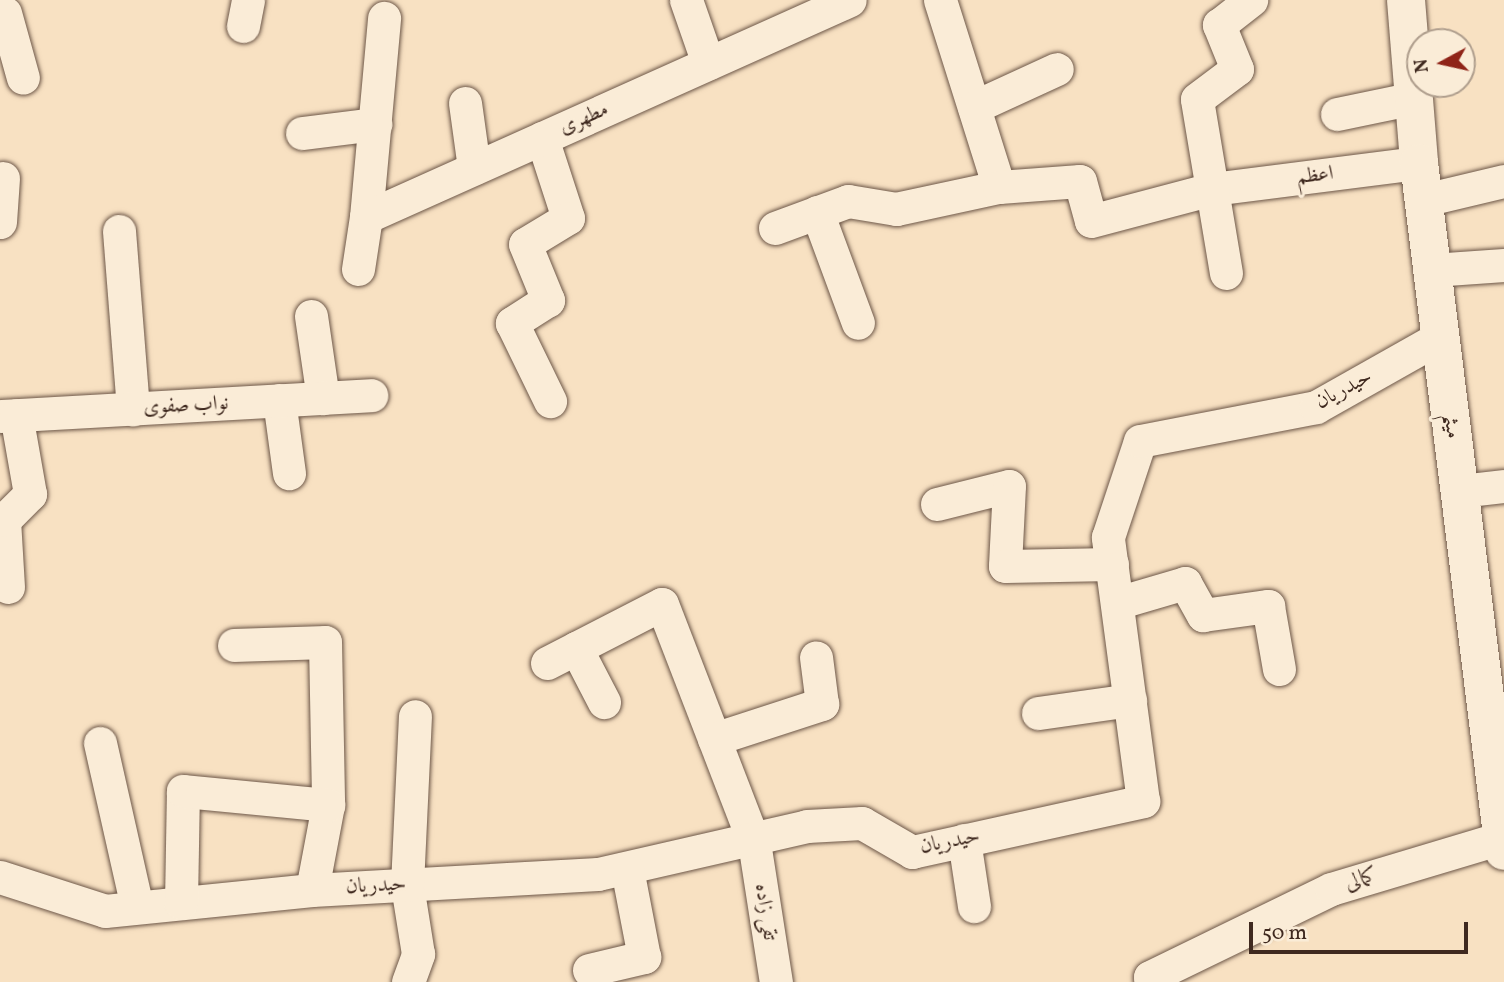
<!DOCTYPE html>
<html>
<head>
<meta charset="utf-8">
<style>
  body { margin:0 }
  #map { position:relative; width:1504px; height:982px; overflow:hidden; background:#f8e1c2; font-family:Vollkorn,Amiri,serif }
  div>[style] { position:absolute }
  .roads { filter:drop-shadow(0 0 2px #6d5748) drop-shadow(0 0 2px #6d5748) }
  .street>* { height:33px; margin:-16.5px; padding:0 16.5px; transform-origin:16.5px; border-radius:16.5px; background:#faecd7 }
  .secondary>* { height:38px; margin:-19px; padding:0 19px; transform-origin:19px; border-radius:19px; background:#faecd7 }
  span { translate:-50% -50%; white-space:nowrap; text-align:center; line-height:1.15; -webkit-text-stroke:6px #faecd7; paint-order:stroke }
  .street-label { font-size:21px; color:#3f291f }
  .north { position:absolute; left:1406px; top:28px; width:70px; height:70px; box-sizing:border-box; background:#faecd7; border:2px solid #af9e8d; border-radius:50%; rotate:262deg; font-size:19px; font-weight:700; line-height:28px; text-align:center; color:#3f291f }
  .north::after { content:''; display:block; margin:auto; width:24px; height:32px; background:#8f2418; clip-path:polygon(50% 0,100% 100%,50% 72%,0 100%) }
  .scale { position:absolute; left:1249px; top:922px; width:219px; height:32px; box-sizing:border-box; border:4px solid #3f291f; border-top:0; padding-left:9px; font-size:21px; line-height:24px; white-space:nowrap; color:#3f291f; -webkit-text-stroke:5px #faecd7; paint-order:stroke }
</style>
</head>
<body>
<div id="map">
  <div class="roads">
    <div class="street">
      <div style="left:686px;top:0;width:67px;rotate:70.8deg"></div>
      <div style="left:940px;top:0;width:196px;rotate:72.5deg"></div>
      <div style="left:5px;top:13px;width:67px;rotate:74.5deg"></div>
      <div style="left:243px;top:26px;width:26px;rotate:-79deg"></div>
      <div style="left:465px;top:103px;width:66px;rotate:82.1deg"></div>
      <div style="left:974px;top:107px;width:91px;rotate:-24.6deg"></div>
      <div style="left:1337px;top:114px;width:79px;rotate:-11.7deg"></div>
      <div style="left:302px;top:133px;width:74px;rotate:-7deg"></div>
      <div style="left:542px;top:138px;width:84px;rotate:72deg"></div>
      <div style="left:568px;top:218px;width:50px;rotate:148.8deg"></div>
      <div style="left:525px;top:244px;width:61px;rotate:67.7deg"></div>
      <div style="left:548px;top:300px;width:43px;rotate:147.4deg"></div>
      <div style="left:512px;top:323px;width:87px;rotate:64deg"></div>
      <div style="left:1424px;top:200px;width:82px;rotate:-13.4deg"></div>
      <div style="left:817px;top:212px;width:118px;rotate:69.7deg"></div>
      <div style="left:366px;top:217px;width:200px;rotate:-84.8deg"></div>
      <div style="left:0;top:222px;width:44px;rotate:-86.1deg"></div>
      <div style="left:775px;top:228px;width:78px;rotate:-20.3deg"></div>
      <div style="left:848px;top:201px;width:49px;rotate:9.5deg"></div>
      <div style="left:896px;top:209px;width:105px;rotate:-12.1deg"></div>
      <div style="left:999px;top:187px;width:81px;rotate:-4.2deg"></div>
      <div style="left:1080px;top:181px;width:41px;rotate:74.6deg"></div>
      <div style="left:1091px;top:221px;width:125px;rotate:-14.8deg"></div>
      <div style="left:1212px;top:189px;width:209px;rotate:-7.2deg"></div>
      <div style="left:119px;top:231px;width:179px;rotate:85.5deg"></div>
      <div style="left:358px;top:269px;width:53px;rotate:-81.3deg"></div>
      <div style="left:366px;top:217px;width:530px;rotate:-24.15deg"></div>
      <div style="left:1432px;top:270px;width:72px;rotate:-4deg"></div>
      <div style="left:1226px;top:273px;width:176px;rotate:-99.5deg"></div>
      <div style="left:1197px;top:99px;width:50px;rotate:-36.9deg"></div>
      <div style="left:1237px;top:69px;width:48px;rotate:-112.2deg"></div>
      <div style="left:1219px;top:25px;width:41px;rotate:-38deg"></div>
      <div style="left:311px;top:316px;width:83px;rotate:81.7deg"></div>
      <div style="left:279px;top:400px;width:74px;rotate:82.2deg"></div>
      <div style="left:0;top:416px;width:372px;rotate:-3.2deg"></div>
      <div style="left:1460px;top:491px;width:44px;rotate:-6.5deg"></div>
      <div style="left:937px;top:504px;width:74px;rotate:-14deg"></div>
      <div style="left:1009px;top:486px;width:80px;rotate:92.9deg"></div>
      <div style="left:1005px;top:566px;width:107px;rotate:-1.1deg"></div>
      <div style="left:8px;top:587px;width:67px;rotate:-93.4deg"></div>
      <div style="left:4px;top:520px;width:37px;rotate:-45deg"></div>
      <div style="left:30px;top:494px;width:80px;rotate:-100deg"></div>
      <div style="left:1117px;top:603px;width:71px;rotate:-16.4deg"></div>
      <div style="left:1185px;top:583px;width:37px;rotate:61deg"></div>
      <div style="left:1203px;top:615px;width:66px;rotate:-7.9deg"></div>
      <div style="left:1268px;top:606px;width:64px;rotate:80.1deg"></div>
      <div style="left:234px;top:645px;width:91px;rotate:-1.9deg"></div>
      <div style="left:325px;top:642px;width:163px;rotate:88.9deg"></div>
      <div style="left:328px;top:805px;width:86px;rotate:100.7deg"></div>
      <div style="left:576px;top:648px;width:61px;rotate:62.6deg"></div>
      <div style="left:547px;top:663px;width:129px;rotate:-27.2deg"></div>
      <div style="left:662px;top:604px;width:255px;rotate:68.9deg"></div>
      <div style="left:754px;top:842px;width:142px;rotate:81.1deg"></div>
      <div style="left:1038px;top:713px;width:93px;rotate:-8deg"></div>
      <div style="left:714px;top:739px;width:114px;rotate:-18deg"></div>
      <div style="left:822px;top:704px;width:47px;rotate:-97.3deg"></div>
      <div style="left:100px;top:743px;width:168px;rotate:77.3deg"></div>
      <div style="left:964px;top:840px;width:67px;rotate:81.4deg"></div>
      <div style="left:0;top:877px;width:110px;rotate:17.9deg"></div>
      <div style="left:105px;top:911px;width:208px;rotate:-5.8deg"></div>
      <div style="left:312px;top:890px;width:286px;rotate:-3.2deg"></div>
      <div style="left:598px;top:874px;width:214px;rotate:-12.9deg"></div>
      <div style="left:807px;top:826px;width:55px;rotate:-3.1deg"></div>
      <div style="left:862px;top:823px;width:58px;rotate:30.1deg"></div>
      <div style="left:912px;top:852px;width:237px;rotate:-12.4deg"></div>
      <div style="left:1143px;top:801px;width:266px;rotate:-97.6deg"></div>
      <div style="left:1108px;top:537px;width:101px;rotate:-71.6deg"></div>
      <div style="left:1140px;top:441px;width:179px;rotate:-10.9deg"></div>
      <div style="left:1316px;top:407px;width:142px;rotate:-29.4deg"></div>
      <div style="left:181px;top:903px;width:112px;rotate:-89deg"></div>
      <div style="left:183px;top:791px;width:146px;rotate:5.5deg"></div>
      <div style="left:589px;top:970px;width:57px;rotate:-13.3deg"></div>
      <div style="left:644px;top:957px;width:90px;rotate:-100.9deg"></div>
      <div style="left:408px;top:982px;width:30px;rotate:-70deg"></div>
      <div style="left:418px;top:954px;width:70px;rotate:-99.1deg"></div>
      <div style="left:407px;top:885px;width:169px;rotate:-87.3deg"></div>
      <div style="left:1151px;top:982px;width:5px;rotate:-101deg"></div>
      <div style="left:1150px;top:977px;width:201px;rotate:-25.9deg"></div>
      <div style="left:1331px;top:889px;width:181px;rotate:-16.7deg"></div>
    </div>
    <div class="secondary">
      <div style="left:1406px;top:0;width:164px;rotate:85.4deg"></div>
      <div style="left:1419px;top:163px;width:693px;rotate:82.96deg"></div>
    </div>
  </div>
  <div class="street-label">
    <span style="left:584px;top:119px;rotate:-24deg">مطهری</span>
    <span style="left:1315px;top:176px;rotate:-7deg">اعظم</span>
    <span style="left:1344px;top:390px;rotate:-28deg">حیدریان</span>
    <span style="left:186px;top:406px;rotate:-3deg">نواب صفوی</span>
    <span style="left:1451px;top:426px;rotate:83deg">میثم</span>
    <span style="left:950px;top:842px;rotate:-11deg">حیدریان</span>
    <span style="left:1361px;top:880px;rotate:-17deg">کمالی</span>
    <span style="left:376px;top:886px;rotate:-3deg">حیدریان</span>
    <span style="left:765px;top:912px;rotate:81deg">تقی زاده</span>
  </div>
  <div class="north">N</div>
  <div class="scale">50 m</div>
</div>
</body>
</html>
